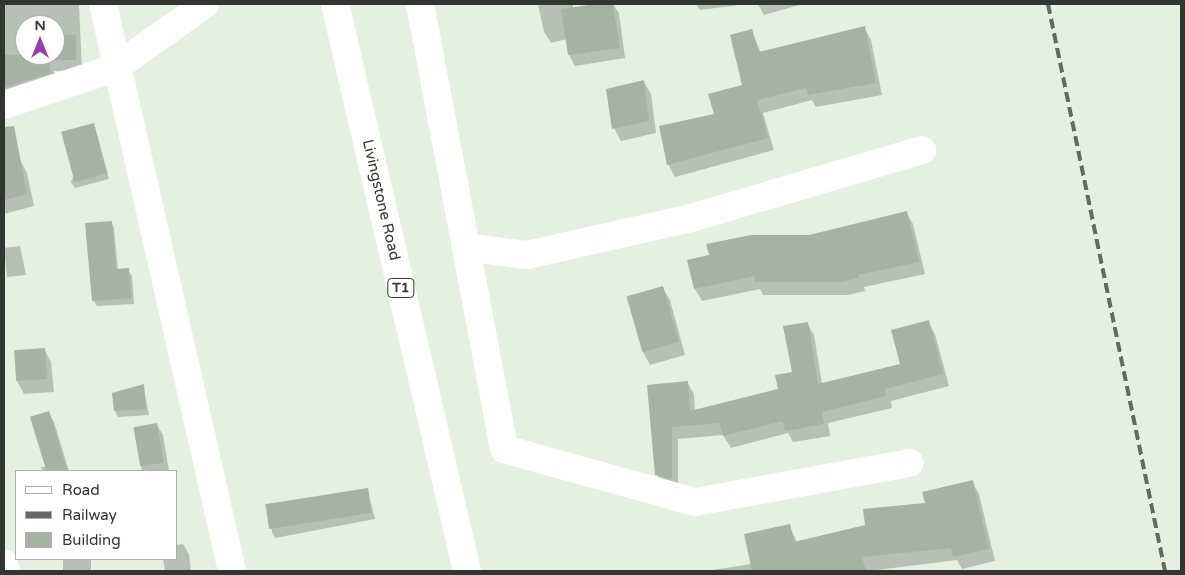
<!DOCTYPE html>
<html>
<head>
<meta charset="utf-8">
<style>
  body { margin:0 }
  #map { position:relative; width:1185px; height:575px; overflow:hidden; background:#e4f1e1; font-family:"Varela Round",sans-serif }
  div>[style] { position:absolute }
  .shadow>* { inset:0; background:#0003; transform-origin:0 0 }
  .building>* { inset:0; background:#a6b3a4; transform-origin:0 0 }
  .minor>* { height:28px; margin:-14px; padding:0 14px; transform-origin:14px; border-radius:14px; background:#fff }
  .highway>* { height:28px; margin:-14px; padding:0 14px; transform-origin:14px; border-radius:14px; background:#fff }
  .rail>* { height:4px; margin-top:-2px; transform-origin:0; background:repeating-linear-gradient(90deg,#636a62 0 10px,transparent 0 15px) }
  span { translate:-50% -50%; white-space:nowrap; text-align:center; line-height:1.15; -webkit-text-stroke:5px #fff; paint-order:stroke }
  .shield-label span { padding:1px 4px; background:#fff; border:1px solid; border-radius:4px; -webkit-text-stroke-width:0 }
  .shield-label { font-size:14px; color:#313630; font-weight:700 }
  .street-label { font-size:15px; color:#313630 }
  .frame { position:absolute; inset:0; border:5px solid #313630; pointer-events:none }
  .legend { position:absolute; left:15px; top:470px; width:162px; height:90px; box-sizing:border-box; background:#fff; border:1px solid #adafac; margin:0; padding:6px 9px; list-style:none; font-size:15px; color:#313630 }
  .legend li { display:flex; align-items:center; gap:10px; height:25px }
  .legend b { width:25px; border:1px solid #adafac }
  .north { position:absolute; left:15px; top:15px; width:50px; height:50px; box-sizing:border-box; background:#fff; border:1px solid #adafac; border-radius:50%; rotate:0deg; font-size:14px; font-weight:700; line-height:20px; text-align:center; color:#313630 }
  .north::after { content:''; display:block; margin:auto; width:18px; height:22px; background:#963eaa; clip-path:polygon(50% 0,100% 100%,50% 72%,0 100%) }
</style>
</head>
<body>
<div id="map">
  <div class="shadow">
    <div style="clip-path:polygon(evenodd,4px 4px,79px 4px,82px 70px,54px 71px,57px 84px,4px 99px,4px 4px,25px 25px,55px 25px,55px 55px,25px 55px,25px 25px)"></div>
    <div style="clip-path:polygon(538px 4px,573px 4px,573px 8px,613px 4px,619px 13px,625px 58px,575px 66px,569px 55px,567px 39px,551px 43px,544px 32px)"></div>
    <div style="clip-path:polygon(696px 4px,747px 4px,700px 10px)"></div>
    <div style="clip-path:polygon(758px 4px,803px 4px,764px 15px)"></div>
    <div style="clip-path:polygon(864px 27px,871px 40px,882px 95px,816px 107px,812px 100px,763px 113px,774px 150px,675px 177px,668px 164px,743px 85px,751px 30px,761px 53px)"></div>
    <div style="clip-path:polygon(644px 82px,651px 94px,656px 133px,621px 141px,614px 128px)"></div>
    <div style="clip-path:polygon(93px 125px,109px 179px,75px 188px,71px 182px)"></div>
    <div style="clip-path:polygon(20px 160px,27px 173px,34px 206px,4px 214px,4px 164px)"></div>
    <div style="clip-path:polygon(906px 212px,913px 224px,925px 274px,864px 287px,865px 291px,848px 295px,763px 295px,760px 289px,702px 301px,695px 289px,809px 236px)"></div>
    <div style="clip-path:polygon(111px 222px,114px 228px,118px 270px,128px 270px,132px 276px,134px 304px,97px 306px,93px 300px)"></div>
    <div style="clip-path:polygon(20px 246px,26px 275px,7px 277px,4px 248px)"></div>
    <div style="clip-path:polygon(662px 287px,670px 300px,685px 355px,650px 365px,643px 352px)"></div>
    <div style="clip-path:polygon(928px 322px,935px 334px,949px 386px,891px 401px,892px 408px,828px 423px,830px 436px,793px 442px,788px 433px,731px 448px,723px 435px,678px 439px,678px 491px,664px 487px,657px 474px,648px 386px,687px 382px,694px 394px,695px 411px,779px 390px,793px 373px,807px 323px,814px 335px,822px 384px,901px 365px)"></div>
    <div style="clip-path:polygon(44px 349px,51px 362px,54px 392px,24px 394px,17px 381px,15px 352px)"></div>
    <div style="clip-path:polygon(143px 385px,149px 415px,118px 417px,115px 411px)"></div>
    <div style="clip-path:polygon(49px 413px,54px 422px,69px 471px,42px 471px,41px 467px,45px 467px)"></div>
    <div style="clip-path:polygon(157px 425px,163px 435px,169px 471px,142px 471px,134px 428px)"></div>
    <div style="clip-path:polygon(972px 482px,979px 494px,995px 561px,962px 569px,957px 560px,869px 571px,706px 571px,751px 564px,789px 525px,797px 542px,866px 526px,926px 504px)"></div>
    <div style="clip-path:polygon(367px 489px,375px 519px,275px 538px,272px 532px,268px 508px)"></div>
    <div style="clip-path:polygon(183px 544px,189px 554px,191px 571px,165px 571px,163px 559px,176px 559px,176px 545px)"></div>
    <div style="left:63px;top:559px;width:28px;height:12px"></div>
  </div>
  <div class="building">
    <div style="clip-path:polygon(595px 4px,613px 4px,620px 48px,568px 55px,561px 9px)"></div>
    <div style="clip-path:polygon(865px 26px,876px 83px,808px 95px,806px 88px,757px 100px,768px 138px,667px 165px,659px 126px,714px 114px,708px 94px,742px 85px,730px 35px,752px 29px,759px 52px)"></div>
    <div style="left:55px;top:35px;width:21px;height:25px"></div>
    <div style="clip-path:polygon(4px 55px,48px 55px,51px 73px,4px 88px)"></div>
    <div style="clip-path:polygon(644px 80px,649px 121px,612px 129px,606px 89px)"></div>
    <div style="left:94px;top:123px;width:52px;height:34px;rotate:75deg"></div>
    <div style="clip-path:polygon(14px 126px,27px 194px,4px 200px,4px 127px)"></div>
    <div style="clip-path:polygon(907px 211px,919px 262px,858px 275px,859px 278px,840px 282px,755px 282px,755px 276px,694px 289px,687px 260px,709px 255px,706px 244px,751px 235px,809px 235px)"></div>
    <div style="clip-path:polygon(112px 221px,116px 269px,129px 268px,131px 298px,92px 301px,85px 223px)"></div>
    <div style="left:663px;top:286px;width:58px;height:38px;rotate:74deg"></div>
    <div style="clip-path:polygon(929px 320px,943px 374px,885px 389px,886px 396px,822px 412px,824px 424px,785px 431px,783px 421px,723px 436px,719px 423px,672px 427px,672px 479px,655px 475px,647px 385px,688px 381px,690px 411px,778px 389px,775px 375px,792px 372px,783px 326px,808px 322px,818px 384px,900px 364px,891px 330px)"></div>
    <div style="left:45px;top:348px;width:31px;height:31px;rotate:86deg"></div>
    <div style="clip-path:polygon(144px 384px,146px 409px,114px 411px,112px 393px)"></div>
    <div style="left:49px;top:411px;width:63px;height:20px;rotate:73deg"></div>
    <div style="left:157px;top:423px;width:40px;height:24px;rotate:80deg"></div>
    <div style="clip-path:polygon(973px 480px,989px 549px,953px 557px,951px 548px,862px 557px,866px 571px,752px 571px,744px 534px,790px 524px,794px 542px,865px 525px,863px 509px,925px 503px,922px 492px)"></div>
    <div style="left:368px;top:488px;width:25px;height:104px;rotate:81deg"></div>
  </div>
  <div class="minor">
    <div style="left:103px;top:4px;width:581px;rotate:77.18deg"></div>
    <div style="left:420px;top:4px;width:453px;rotate:79.3deg"></div>
    <div style="left:504px;top:449px;width:198px;rotate:15.5deg"></div>
    <div style="left:695px;top:502px;width:218px;rotate:-10.3deg"></div>
    <div style="left:4px;top:105px;width:117px;rotate:-18.4deg"></div>
    <div style="left:115px;top:68px;width:110px;rotate:-35.4deg"></div>
    <div style="left:466px;top:247px;width:62px;rotate:7.5deg"></div>
    <div style="left:527px;top:255px;width:168px;rotate:-12.7deg"></div>
    <div style="left:691px;top:218px;width:241px;rotate:-16.4deg"></div>
    <div style="left:4px;top:563px;width:8px;rotate:76deg"></div>
  </div>
  <div class="highway">
    <div style="left:335px;top:4px;width:582px;rotate:76.89deg"></div>
  </div>
  <div class="rail">
    <div style="left:1048px;top:4px;width:579px;rotate:78.34deg"></div>
  </div>
  <div class="shield-label">
    <span style="left:401px;top:288px">T1</span>
  </div>
  <div class="street-label">
    <span style="left:381px;top:200px;rotate:77deg">Livingstone Road</span>
  </div>
  <div class="frame"></div>
  <ul class="legend">
  <li><b style="height:6px;background:#fff"></b>Road</li>
  <li><b style="height:6px;background:#636a62"></b>Railway</li>
  <li><b style="height:14px;background:#a6b3a4"></b>Building</li>
  </ul>
  <div class="north">N</div>
</div>
</body>
</html>
